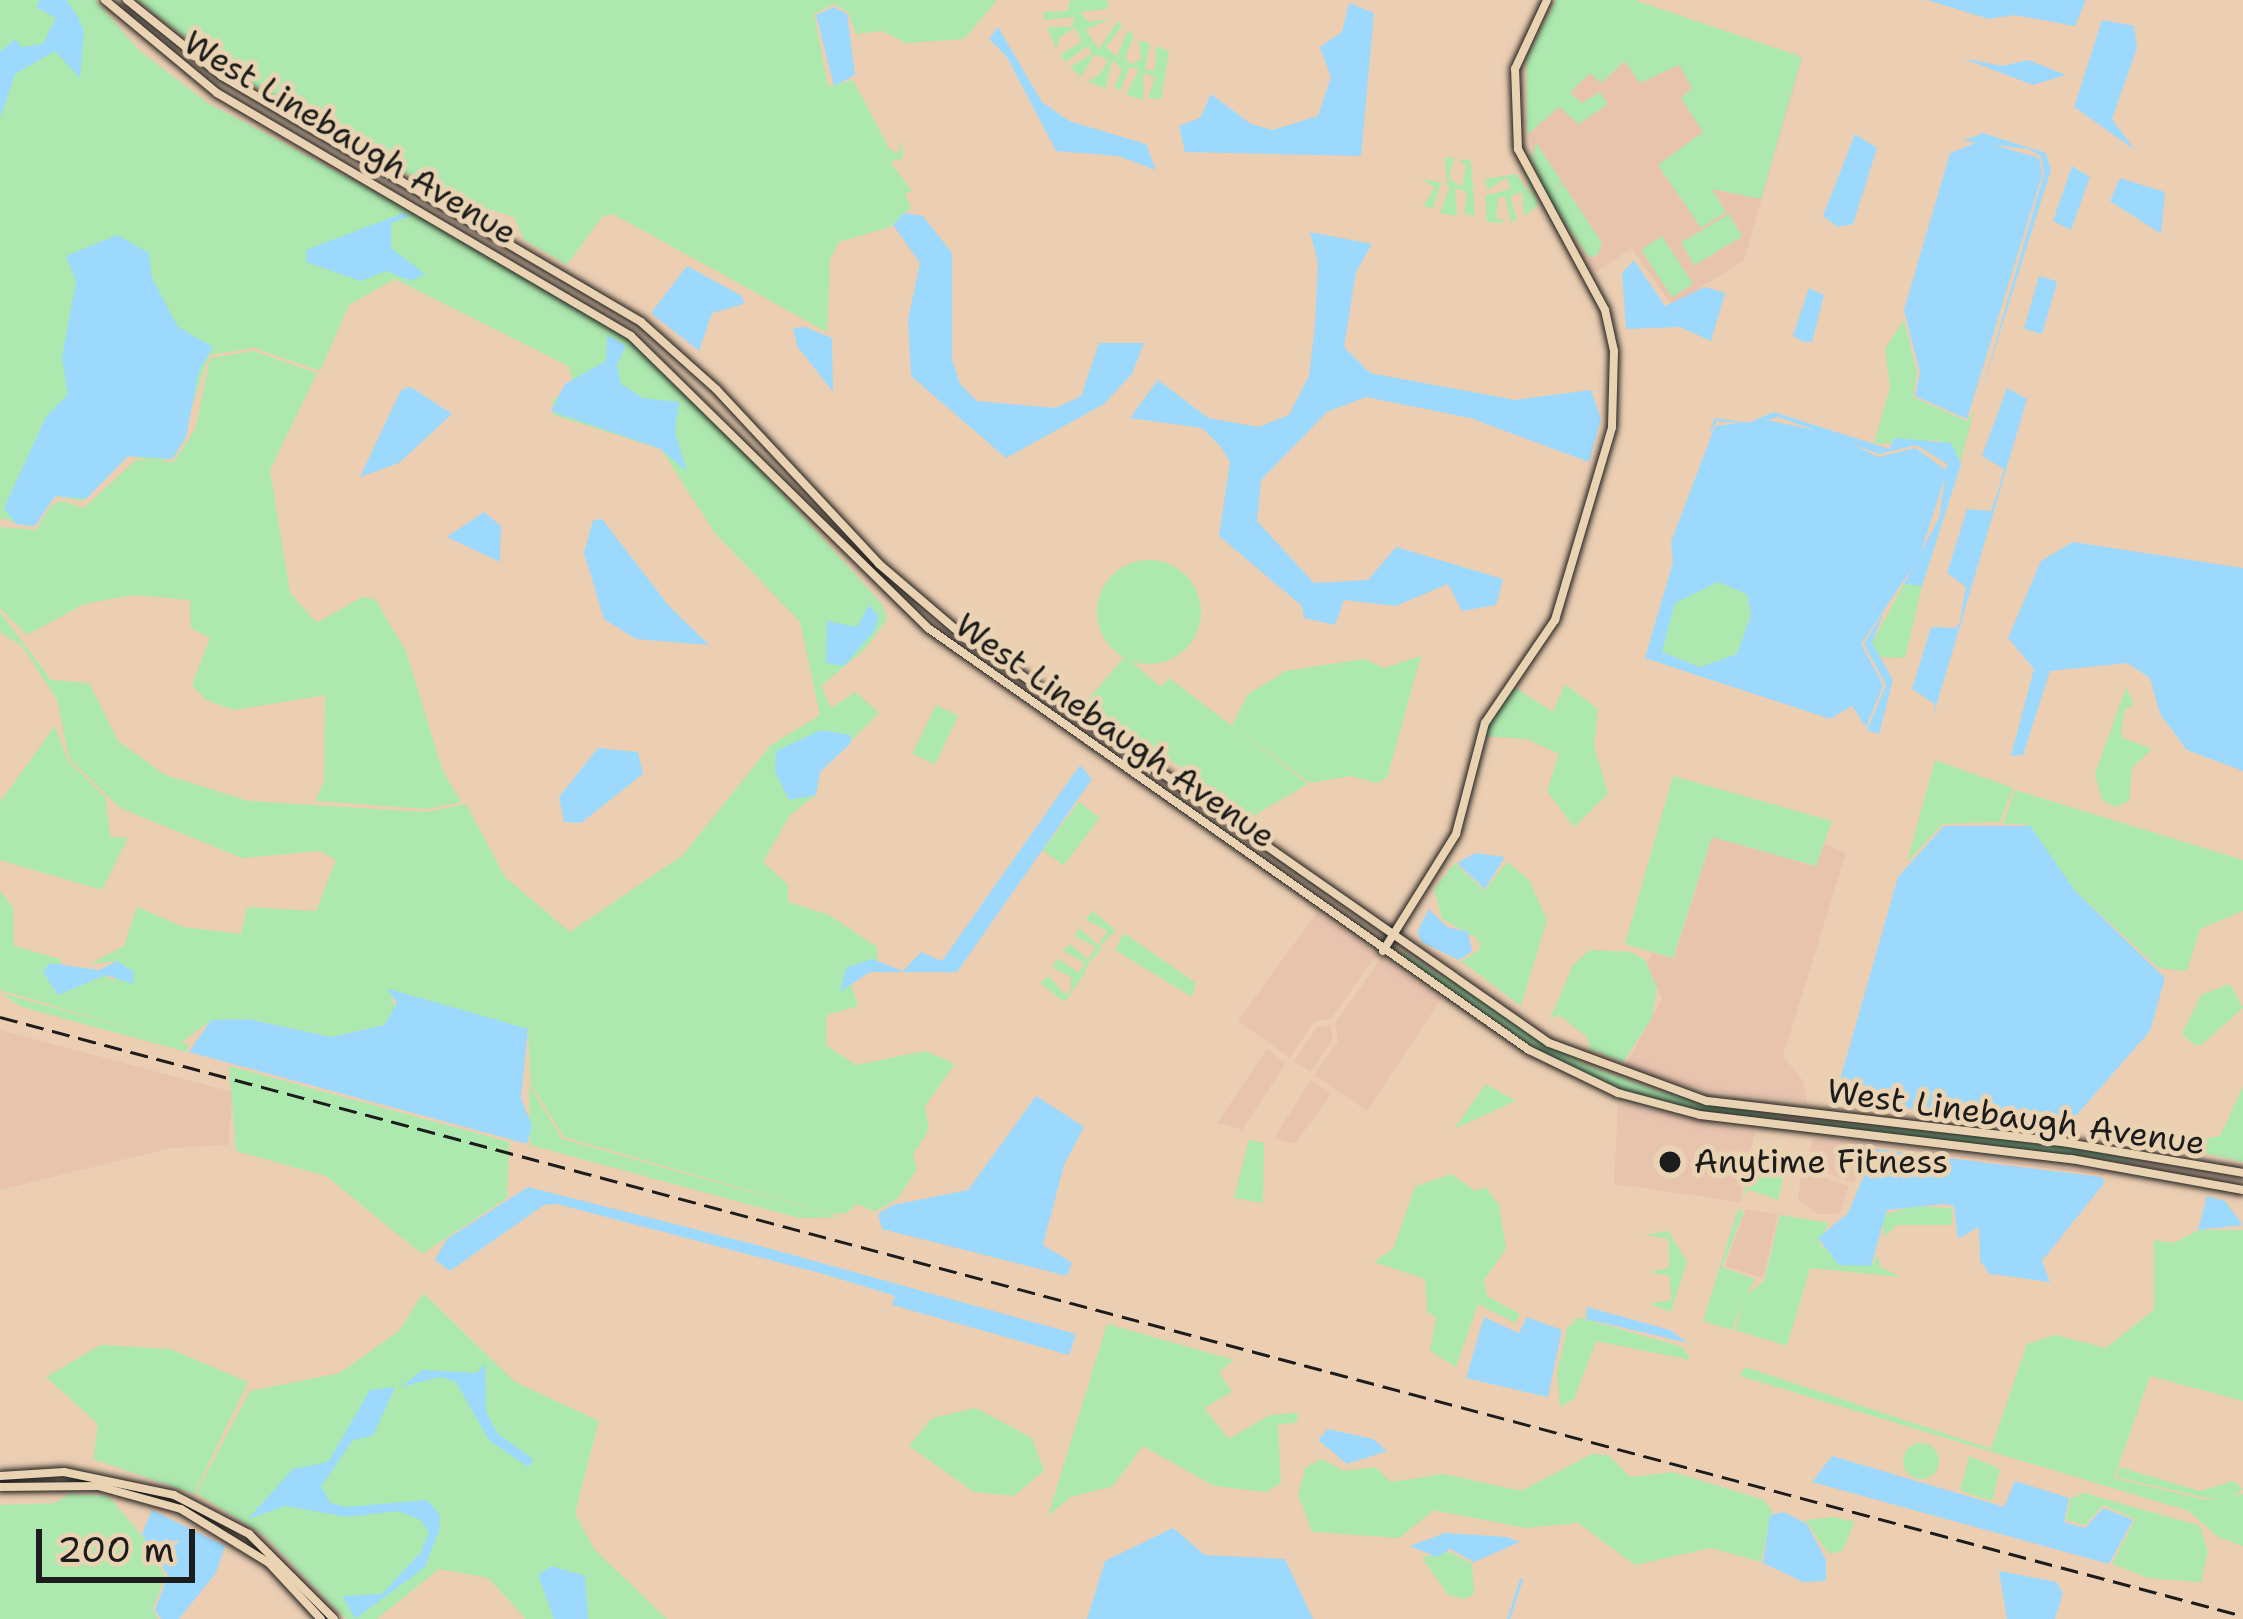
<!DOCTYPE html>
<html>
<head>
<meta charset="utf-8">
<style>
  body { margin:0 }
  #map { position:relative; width:2243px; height:1619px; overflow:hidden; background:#eccfb3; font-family:"Shantell Sans",sans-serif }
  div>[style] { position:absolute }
  .built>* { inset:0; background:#e8c3ae }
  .green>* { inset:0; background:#ade9ae; transform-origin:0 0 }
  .round { border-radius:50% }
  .water>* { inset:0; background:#9cd9fd; transform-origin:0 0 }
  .stream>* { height:3px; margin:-1.5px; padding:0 1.5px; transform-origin:1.5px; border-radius:1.5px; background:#9cd9fd }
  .roads { filter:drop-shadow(0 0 3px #1c1c1c) drop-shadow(0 0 3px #1c1c1c) }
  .secondary>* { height:8px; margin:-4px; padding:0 4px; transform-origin:4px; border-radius:4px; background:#e9d3b2 }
  .rail>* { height:3px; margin-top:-1.5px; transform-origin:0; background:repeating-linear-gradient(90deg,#1c1c1c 0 18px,transparent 0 27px) }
  .dots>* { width:33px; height:33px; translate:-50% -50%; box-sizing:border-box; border:6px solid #e9d3b2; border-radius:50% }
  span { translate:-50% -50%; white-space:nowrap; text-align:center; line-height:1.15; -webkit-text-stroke:10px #e9d3b2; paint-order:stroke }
  .street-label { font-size:33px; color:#1c1c1c }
  .poi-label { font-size:33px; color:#1c1c1c }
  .left { translate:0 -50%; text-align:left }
  .scale { position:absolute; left:36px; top:1529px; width:159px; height:54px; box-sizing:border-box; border:6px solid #1c1c1c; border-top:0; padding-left:15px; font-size:36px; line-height:42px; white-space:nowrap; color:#1c1c1c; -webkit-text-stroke:9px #e9d3b2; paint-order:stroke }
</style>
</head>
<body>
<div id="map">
  <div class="built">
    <div style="clip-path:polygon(1650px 10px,1803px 57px,1744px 260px,1672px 306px,1632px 248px,1596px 272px,1541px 172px,1524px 121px,1570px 81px,1640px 42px)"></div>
    <div style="clip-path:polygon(1712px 837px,1816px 867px,1824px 844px,1846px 853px,1783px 1056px,1804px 1082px,1807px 1102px,1711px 1091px,1623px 1069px,1662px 999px,1647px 963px,1652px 953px,1674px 959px)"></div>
    <div style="clip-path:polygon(1317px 912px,1377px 954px,1331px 1019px,1314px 1022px,1290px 1058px,1238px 1021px)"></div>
    <div style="clip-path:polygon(1382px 957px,1441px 999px,1367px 1111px,1314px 1075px,1338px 1041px,1335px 1023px)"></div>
    <div style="clip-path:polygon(1330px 1025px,1333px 1039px,1310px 1072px,1294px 1061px,1317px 1027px)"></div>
    <div style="clip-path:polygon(0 1030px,233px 1092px,228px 1145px,171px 1148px,0 1190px)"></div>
    <div style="clip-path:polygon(1267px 1049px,1286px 1063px,1242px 1130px,1217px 1123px)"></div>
    <div style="clip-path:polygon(1311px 1080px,1331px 1094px,1295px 1144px,1274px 1138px)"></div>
    <div style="clip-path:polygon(1618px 1103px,1755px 1132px,1740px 1202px,1614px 1184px)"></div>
    <div style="clip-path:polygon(1827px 1138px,2104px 1173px,2104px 1176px,1875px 1146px,1865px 1153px,1854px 1183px,1804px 1165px,1813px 1139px)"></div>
    <div style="clip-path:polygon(1802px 1171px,1849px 1186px,1839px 1214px,1817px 1214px,1798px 1199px)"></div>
    <div style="clip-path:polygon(1746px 1209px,1778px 1214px,1763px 1278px,1725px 1266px)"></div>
  </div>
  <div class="green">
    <div style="clip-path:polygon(0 0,95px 0,140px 51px,208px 103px,445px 229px,627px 338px,707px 411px,883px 605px,887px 619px,866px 648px,821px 686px,831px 708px,856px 692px,879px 713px,820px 772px,816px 795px,790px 815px,763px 862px,788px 885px,788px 902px,829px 915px,877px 947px,878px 963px,846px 968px,858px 1006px,826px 1015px,827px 1046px,856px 1065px,925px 1051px,955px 1064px,925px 1106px,929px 1129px,913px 1155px,917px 1169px,898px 1198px,875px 1212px,857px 1204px,845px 1214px,827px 1213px,564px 1137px,531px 1084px,528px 1029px,391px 998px,396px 1009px,385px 1025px,331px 1037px,248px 1019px,212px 1020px,180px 1043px,0 990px,0 891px,13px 907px,14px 946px,61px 959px,61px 966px,43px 972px,58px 995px,106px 975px,114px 982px,117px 961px,90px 964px,124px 946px,137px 907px,183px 927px,241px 934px,247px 907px,316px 911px,336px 860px,320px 851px,242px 858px,120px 808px,69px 758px,57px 699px,21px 645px,0 632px,0 612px,51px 680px,89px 683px,118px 741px,165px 775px,249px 801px,427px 812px,466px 804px,505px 877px,570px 932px,683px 855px,771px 745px,820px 715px,800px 622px,714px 532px,661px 449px,554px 415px,553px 401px,573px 381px,568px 366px,395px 279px,349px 305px,320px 371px,254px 348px,209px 355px,176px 456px,159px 462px,128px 456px,83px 501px,55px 496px,32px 527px,0 518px)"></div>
    <div style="clip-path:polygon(138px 0,997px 0,964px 39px,906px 43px,882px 31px,856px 34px,848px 12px,834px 4px,814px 14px,828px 86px,853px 80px,889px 148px,897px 154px,902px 143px,903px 158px,890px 162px,912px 191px,905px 194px,911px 208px,890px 227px,839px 242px,830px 259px,827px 332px,613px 214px,602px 217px,567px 265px,524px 240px,514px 217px,456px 199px,341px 139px,219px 64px)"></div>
    <div style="clip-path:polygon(1070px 0,1108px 0,1107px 9px,1080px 12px,1089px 22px,1111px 18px,1085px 30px,1099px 49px,1118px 21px,1122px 26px,1106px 47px,1117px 57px,1127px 31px,1134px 35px,1125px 58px,1131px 64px,1141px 60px,1139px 40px,1150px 44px,1145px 69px,1155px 71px,1156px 46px,1169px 51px,1161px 99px,1148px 98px,1155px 78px,1144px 72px,1143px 100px,1126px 95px,1139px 69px,1129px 67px,1121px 90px,1114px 88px,1122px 69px,1112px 60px,1106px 89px,1087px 81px,1099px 75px,1108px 61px,1102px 57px,1094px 55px,1081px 77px,1070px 67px,1092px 54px,1088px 46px,1065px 62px,1060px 55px,1081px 42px,1079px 34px,1075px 28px,1060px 37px,1056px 49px,1047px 27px,1072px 27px,1074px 17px,1045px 20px,1043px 12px,1068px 11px)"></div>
    <div style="clip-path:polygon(1556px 0,1634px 0,1802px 57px,1761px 199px,1712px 189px,1726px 212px,1701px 228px,1658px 165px,1703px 132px,1681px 98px,1692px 88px,1679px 65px,1640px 83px,1625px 61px,1601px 83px,1590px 73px,1570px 93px,1582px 103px,1600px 92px,1608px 104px,1579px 124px,1559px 107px,1527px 135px,1526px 59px)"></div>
    <div style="clip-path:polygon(1512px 130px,1538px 205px,1524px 216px,1522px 192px,1510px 196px,1517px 220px,1511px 222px,1505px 196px,1498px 198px,1496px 217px,1506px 223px,1487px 222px,1485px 196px,1510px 189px,1507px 177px,1487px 190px,1485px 179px,1516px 174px,1533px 198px)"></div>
    <div style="clip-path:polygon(1536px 143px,1562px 182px,1553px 190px,1563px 184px,1602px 243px,1597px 256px,1589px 257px,1549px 200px,1528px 150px,1533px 157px)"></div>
    <div style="clip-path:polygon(1445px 157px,1454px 158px,1449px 179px,1462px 187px,1466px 166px,1458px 159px,1471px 161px,1475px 216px,1464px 214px,1467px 192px,1455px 188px,1457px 216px,1440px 213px,1450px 186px,1441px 183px,1433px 208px,1423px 206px,1435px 188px,1423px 179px,1447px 184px)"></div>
    <div style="left:1729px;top:214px;width:26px;height:56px;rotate:59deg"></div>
    <div style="left:1662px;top:236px;width:57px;height:25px;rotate:57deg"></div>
    <div style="clip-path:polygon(1904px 320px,1917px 373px,1913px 397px,1967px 421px,1974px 411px,1960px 463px,1939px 440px,1874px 444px,1890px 387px,1885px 349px)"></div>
    <div style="clip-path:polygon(253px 351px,317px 373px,270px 470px,290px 593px,317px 623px,362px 597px,375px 599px,406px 651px,442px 769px,461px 802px,427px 809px,315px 801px,324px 782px,325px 695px,234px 710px,206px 700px,192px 685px,210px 638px,191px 628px,190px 600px,134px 595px,84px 604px,27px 635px,0 608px,0 527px,36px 530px,51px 506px,61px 501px,84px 508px,136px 460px,174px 462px,196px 427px,210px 358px)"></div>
    <div class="round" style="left:1097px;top:560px;width:104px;height:104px"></div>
    <div style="clip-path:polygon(1718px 582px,1747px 594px,1751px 615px,1737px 654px,1700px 667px,1662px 652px,1674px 603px)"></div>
    <div style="clip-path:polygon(1904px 584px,1922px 586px,1905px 658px,1880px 657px,1872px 643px)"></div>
    <div style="clip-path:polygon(1125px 656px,1161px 687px,1169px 678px,1308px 784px,1253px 816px,1085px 703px)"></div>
    <div style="clip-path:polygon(1421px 656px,1387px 778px,1376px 783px,1350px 776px,1310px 783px,1232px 726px,1248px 694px,1286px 671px,1364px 659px,1385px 668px)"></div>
    <div style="clip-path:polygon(1565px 684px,1598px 709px,1594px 746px,1608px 794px,1574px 827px,1547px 791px,1559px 754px,1527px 739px,1483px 736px,1504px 694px,1516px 688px,1553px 712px)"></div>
    <div style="clip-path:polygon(2126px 687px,2134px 704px,2124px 711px,2121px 737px,2152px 749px,2132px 768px,2129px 801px,2116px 807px,2102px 800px,2095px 774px)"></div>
    <div style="left:936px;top:705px;width:25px;height:54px;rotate:26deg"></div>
    <div style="clip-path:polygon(55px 726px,67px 759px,106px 798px,110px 837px,128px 838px,102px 890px,0 860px,0 802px)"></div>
    <div style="clip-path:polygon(1935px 760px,2013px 788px,2000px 822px,1943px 824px,1907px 862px)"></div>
    <div style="clip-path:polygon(1673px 776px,1832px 821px,1816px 866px,1712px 837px,1673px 958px,1625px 944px)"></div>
    <div style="clip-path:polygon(2015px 790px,2243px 860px,2243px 911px,2200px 929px,2187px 971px,2159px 968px,2076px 892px,2025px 824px,2003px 824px)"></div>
    <div style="left:1079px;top:802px;width:26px;height:60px;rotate:37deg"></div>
    <div style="clip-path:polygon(1507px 862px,1529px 880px,1547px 920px,1521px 1006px,1461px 961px,1481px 949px,1477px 938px,1442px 919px,1434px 889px,1455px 863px,1485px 891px)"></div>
    <div style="clip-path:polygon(1092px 911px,1116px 930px,1101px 945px,1100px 952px,1090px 961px,1083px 976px,1066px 1000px,1063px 1001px,1040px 983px,1049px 976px,1064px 994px,1071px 991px,1071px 977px,1052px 967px,1058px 959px,1079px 973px,1085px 963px,1063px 951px,1070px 944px,1088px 960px,1096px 947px,1075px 936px,1079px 928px,1098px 945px,1108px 931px,1086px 920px)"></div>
    <div style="clip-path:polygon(1124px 933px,1196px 983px,1192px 997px,1115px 950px)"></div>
    <div style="clip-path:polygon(1400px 950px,1586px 1065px,1658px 1091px,1785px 1119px,1678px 1108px,1622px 1091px,1543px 1055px,1411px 966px)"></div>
    <div style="clip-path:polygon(1590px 950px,1631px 952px,1645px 960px,1657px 987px,1652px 1018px,1623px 1062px,1590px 1049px,1587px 1037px,1559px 1015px,1550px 1019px,1573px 965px)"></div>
    <div style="clip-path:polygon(2230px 984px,2243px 1008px,2200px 1046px,2193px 1044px,2182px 1034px,2201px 995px)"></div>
    <div style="clip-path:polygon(0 993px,188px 1044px,187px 1052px,22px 1007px)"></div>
    <div style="clip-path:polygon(528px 1053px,529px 1085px,562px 1139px,840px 1217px,799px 1218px,530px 1145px)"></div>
    <div style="clip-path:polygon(229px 1066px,509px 1142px,507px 1198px,422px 1254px,326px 1176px,236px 1151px)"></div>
    <div style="clip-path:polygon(1486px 1084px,1516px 1101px,1454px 1129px)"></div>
    <div style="clip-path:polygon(2243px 1087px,2243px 1162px,2191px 1150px,2195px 1140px,2220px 1136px)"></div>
    <div style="clip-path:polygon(1812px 1120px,2075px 1146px,2141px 1163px,1816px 1126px)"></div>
    <div style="clip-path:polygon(1249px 1140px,1264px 1143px,1263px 1203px,1234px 1198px)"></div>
    <div style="clip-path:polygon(1763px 1154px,1787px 1162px,1778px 1200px,1747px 1189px,1742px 1200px,1751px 1161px)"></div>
    <div style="clip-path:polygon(1451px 1174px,1475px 1191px,1486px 1187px,1499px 1205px,1506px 1249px,1484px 1280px,1487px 1296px,1520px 1314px,1515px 1323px,1478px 1304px,1456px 1367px,1430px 1351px,1436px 1318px,1427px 1312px,1425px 1279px,1374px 1262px,1393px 1249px,1415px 1187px)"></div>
    <div style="clip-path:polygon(1911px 1206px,1952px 1208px,1952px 1225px,1897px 1225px,1884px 1237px,1882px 1216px)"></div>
    <div style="clip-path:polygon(1738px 1209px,1744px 1212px,1722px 1267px,1755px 1279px,1747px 1294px,1764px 1281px,1780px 1215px,1829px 1223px,1819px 1243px,1835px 1258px,1871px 1266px,1878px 1255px,1880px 1267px,1900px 1277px,1810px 1268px,1787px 1346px,1735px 1330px,1743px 1301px,1732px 1330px,1703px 1321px)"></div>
    <div style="clip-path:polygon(2198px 1230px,2243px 1230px,2243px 1401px,2150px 1376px,2114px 1478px,2206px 1500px,2243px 1494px,2243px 1546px,2218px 1537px,2189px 1511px,1740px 1376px,1745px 1367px,1991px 1449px,2027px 1344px,2055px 1335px,2106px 1348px,2154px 1310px,2154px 1240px,2174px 1243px)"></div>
    <div style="clip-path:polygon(1668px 1231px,1687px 1262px,1671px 1312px,1650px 1304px,1671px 1300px,1670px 1276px,1648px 1272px,1669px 1268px,1669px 1239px,1645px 1235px)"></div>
    <div style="clip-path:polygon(423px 1293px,515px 1382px,599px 1421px,575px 1513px,594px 1549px,667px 1619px,526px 1619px,488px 1578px,439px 1569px,377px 1619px,346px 1619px,263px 1534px,196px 1493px,250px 1391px,340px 1373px,400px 1330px)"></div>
    <div style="clip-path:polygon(1578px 1317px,1682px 1347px,1691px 1360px,1596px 1341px,1574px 1399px,1560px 1407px,1557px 1373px,1567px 1329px)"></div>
    <div style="clip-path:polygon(1107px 1324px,1234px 1360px,1219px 1372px,1232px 1392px,1204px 1408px,1229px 1439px,1270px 1415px,1298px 1413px,1297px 1422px,1278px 1425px,1281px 1483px,1266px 1492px,1214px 1486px,1143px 1446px,1113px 1486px,1071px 1497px,1048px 1516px)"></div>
    <div style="clip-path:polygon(101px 1345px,170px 1349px,248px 1382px,194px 1494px,93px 1459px,98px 1424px,46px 1377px)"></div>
    <div style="clip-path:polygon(976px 1408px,1032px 1438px,1044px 1471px,1014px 1496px,974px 1492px,909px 1446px,932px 1418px)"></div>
    <div class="round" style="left:1903px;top:1443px;width:36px;height:36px"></div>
    <div style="clip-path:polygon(1592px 1454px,1608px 1455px,1630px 1477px,1673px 1472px,1764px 1500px,1772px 1511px,1761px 1562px,1711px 1548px,1635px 1565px,1578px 1523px,1525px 1528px,1434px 1510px,1399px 1538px,1312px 1532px,1298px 1495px,1305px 1468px,1322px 1459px,1344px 1471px,1375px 1467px,1391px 1482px,1444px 1474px,1521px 1491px)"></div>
    <div style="clip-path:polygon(1969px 1456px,2000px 1469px,1992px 1501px,1960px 1491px)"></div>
    <div style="clip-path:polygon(2119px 1467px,2200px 1491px,2234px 1481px,2243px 1489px,2227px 1499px,2207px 1498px,2117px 1477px)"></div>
    <div style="clip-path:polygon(2084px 1493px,2200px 1526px,2208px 1552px,2201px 1582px,2148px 1578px,2112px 1564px,2135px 1519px,2103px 1505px,2085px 1525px,2066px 1520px,2071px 1498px)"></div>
    <div style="clip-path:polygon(69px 1494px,108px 1496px,149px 1544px,165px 1576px,153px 1609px,158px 1619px,0 1619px,0 1505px,55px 1503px)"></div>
    <div style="clip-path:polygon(1835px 1517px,1855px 1522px,1842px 1551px,1829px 1554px,1805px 1520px)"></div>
    <div style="clip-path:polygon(1450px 1552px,1472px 1564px,1474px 1594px,1464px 1599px,1448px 1595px,1422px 1557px)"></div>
  </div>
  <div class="water">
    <div style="clip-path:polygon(40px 0,66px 0,77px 15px,84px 31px,80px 78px,55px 51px,15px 74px,0 118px,0 52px,15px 39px,22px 47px,43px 44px,56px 18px,36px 7px)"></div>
    <div style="clip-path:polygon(1927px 0,2086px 0,2075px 26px,2015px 15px,1989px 19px)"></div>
    <div style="clip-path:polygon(1349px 3px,1374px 13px,1361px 156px,1185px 152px,1179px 126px,1200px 118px,1211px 94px,1251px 124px,1273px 130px,1318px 116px,1331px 77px,1320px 47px,1342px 32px)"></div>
    <div style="clip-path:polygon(834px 7px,847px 14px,855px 75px,834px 86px,816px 15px)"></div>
    <div style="clip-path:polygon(2102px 20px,2134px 26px,2137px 48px,2112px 119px,2135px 150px,2074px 107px)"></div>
    <div style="clip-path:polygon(998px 27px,1042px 102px,1069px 121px,1146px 144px,1156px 170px,1118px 156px,1056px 151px,1007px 57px,989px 39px)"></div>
    <div style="clip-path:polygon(1962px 58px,2002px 66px,2028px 60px,2066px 75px,2033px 85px)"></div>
    <div style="clip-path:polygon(1983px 133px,2046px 153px,2051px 170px,1980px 396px,2044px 174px,2041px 156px,2028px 149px,1963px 141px)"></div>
    <div style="clip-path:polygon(1855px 134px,1877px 148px,1853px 224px,1838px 227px,1823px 216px)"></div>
    <div style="clip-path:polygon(1981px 141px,2039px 158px,2042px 175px,1967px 419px,1915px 396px,1920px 373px,1904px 310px,1950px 153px)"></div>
    <div style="clip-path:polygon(2072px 166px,2090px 177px,2071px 230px,2053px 221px)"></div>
    <div style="clip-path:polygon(2120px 178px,2165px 192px,2161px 234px,2110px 201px)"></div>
    <div style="clip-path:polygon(404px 213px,410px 216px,391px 223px,391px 248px,425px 274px,411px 281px,386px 271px,361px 281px,306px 262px,306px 250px)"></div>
    <div style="clip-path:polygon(904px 213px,923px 216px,952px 253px,952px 359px,960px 384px,977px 401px,1056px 408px,1081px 396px,1099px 343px,1144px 343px,1132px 374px,1104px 404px,1006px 458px,911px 376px,908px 320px,920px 263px,893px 225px)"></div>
    <div style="clip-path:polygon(1310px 232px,1372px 244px,1356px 272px,1344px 347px,1370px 373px,1515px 400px,1591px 390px,1601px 419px,1589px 462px,1470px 418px,1366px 397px,1327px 412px,1261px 480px,1257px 521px,1314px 583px,1368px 580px,1396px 547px,1503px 579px,1496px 605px,1462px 611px,1448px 584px,1396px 606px,1344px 600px,1335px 625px,1304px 618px,1302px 606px,1219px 536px,1230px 462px,1221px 447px,1202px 428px,1130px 418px,1158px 380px,1208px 418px,1259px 427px,1289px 415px,1309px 376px,1315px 325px,1318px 262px)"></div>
    <div style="clip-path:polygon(117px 235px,149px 253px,152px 278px,178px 327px,213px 347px,199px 371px,186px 437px,172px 459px,128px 456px,86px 499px,55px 496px,35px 526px,16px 524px,4px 508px,46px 417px,68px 394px,62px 358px,76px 281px,66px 256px)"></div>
    <div style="clip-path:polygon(1634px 260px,1665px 306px,1705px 287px,1725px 293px,1711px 341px,1680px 327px,1626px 329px,1622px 273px)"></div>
    <div style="clip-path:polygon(687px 266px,742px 296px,744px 304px,712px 313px,699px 351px,651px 313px)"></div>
    <div style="left:2039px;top:276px;width:19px;height:55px;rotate:16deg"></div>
    <div style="clip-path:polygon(1809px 288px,1824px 295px,1812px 342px,1804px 342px,1793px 336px)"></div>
    <div style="clip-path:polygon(805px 327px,832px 338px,833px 392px,797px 346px,793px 328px)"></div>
    <div style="clip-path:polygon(607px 335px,626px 346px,617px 365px,621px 384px,643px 398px,679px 402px,675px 432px,687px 472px,661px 449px,551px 411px,565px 384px,606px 361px)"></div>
    <div style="clip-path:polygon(411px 387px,452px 414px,399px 463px,360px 477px,401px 390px)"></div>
    <div style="clip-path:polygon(2007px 388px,2027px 399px,1933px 717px,1935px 704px,1912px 689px,1931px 627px,1956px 628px,1960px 621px,1966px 587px,1947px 573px,1967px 509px,1991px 511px,1999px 488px,2004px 469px,1982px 456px)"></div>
    <div style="clip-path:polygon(1774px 412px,1889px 449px,1895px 438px,1951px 443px,1961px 464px,1922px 586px,1904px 584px,1939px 518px,1947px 464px,1917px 445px,1879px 454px,1779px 417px,1748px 424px,1717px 421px,1709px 435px,1715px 418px,1748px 423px)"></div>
    <div style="clip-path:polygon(evenodd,1767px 420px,1832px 434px,1878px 457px,1916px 448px,1947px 471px,1919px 558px,1861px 644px,1883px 685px,1866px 727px,1852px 706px,1830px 719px,1645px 658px,1673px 562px,1671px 542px,1715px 426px,1767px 420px,1718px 582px,1747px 594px,1751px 615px,1737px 654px,1700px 667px,1662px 652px,1675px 603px,1718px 582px)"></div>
    <div style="clip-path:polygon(484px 512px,501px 526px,500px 562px,447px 537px)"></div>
    <div style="clip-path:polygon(602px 519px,669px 606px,709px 645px,636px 639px,604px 619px,584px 553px,593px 520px)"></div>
    <div style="clip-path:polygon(2073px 542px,2243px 568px,2243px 771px,2187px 750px,2160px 714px,2150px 678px,2127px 663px,2050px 671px,2023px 755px,2011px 756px,2034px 669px,2008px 638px,2041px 561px)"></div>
    <div style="clip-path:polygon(869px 605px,879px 617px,874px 631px,844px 666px,826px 663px,827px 621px,857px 627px)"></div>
    <div style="clip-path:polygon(1884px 611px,1872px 643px,1893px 680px,1879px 734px,1867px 730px,1886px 685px,1864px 644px)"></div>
    <div style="clip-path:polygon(821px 730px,850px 735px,851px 743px,820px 772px,816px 795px,789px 800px,775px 771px,776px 751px)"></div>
    <div style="clip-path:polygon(598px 748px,638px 752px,643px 774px,581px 823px,564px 822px,559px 797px)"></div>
    <div style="clip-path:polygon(1080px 765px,1092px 779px,957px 972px,870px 972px,840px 992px,846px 968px,872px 959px,903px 971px,921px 952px,942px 961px)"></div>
    <div style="clip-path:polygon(1944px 826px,2030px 826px,2076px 892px,2165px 978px,2150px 1031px,2067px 1126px,1958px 1118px,1836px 1094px,1898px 877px)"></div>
    <div style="clip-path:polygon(1475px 853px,1505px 857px,1485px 889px,1457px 863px)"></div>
    <div style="clip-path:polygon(1429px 909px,1447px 927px,1468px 932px,1472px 951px,1459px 960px,1422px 942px,1417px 932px)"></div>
    <div style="clip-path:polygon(117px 961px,134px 972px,133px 984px,106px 975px,58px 995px,43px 972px,50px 963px,99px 970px)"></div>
    <div style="clip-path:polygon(386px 988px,528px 1029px,521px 1098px,532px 1126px,527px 1144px,189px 1052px,211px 1020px,248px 1019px,331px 1037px,385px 1025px,397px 1002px)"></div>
    <div style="clip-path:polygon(1036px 1096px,1084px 1127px,1064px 1165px,1043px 1245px,1072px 1263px,1067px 1276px,882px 1229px,878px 1214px,893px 1205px,968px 1190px)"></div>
    <div style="clip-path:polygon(1875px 1149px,2101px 1177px,2105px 1182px,2042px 1261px,2050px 1282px,1990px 1274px,1980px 1261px,1979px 1227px,1958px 1239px,1954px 1206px,1943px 1204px,1887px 1210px,1871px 1266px,1839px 1265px,1818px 1238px,1848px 1213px)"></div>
    <div style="clip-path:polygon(528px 1187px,757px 1245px,1076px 1334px,1069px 1355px,892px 1305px,895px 1296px,827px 1275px,557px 1204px,544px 1205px,450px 1271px,435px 1260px,447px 1239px)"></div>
    <div style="clip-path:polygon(2207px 1196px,2225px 1201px,2243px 1225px,2198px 1230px)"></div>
    <div style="clip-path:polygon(1587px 1307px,1670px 1330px,1688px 1343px,1586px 1319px)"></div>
    <div style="clip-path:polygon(1484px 1317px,1519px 1333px,1527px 1317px,1562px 1330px,1548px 1397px,1466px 1378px)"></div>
    <div style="clip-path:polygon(485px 1364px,486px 1411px,497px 1433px,534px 1460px,528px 1467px,489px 1440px,456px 1382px,440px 1377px,400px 1387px,423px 1370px,476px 1373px)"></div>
    <div style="clip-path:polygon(395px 1387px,373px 1436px,353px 1440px,321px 1487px,331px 1503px,347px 1507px,427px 1500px,440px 1515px,439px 1530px,425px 1567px,355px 1619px,343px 1596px,382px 1594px,420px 1553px,429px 1533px,421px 1520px,398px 1511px,347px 1517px,285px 1506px,248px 1519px,293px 1469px,328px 1462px,370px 1390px)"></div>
    <div style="clip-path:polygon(1328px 1429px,1373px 1439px,1387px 1451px,1347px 1464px,1318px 1440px)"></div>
    <div style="clip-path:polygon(1832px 1456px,2004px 1507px,2015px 1481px,2069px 1498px,2064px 1522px,2085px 1528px,2103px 1508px,2133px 1520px,2109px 1564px,1812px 1482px)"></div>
    <div style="clip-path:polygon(152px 1510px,225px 1546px,216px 1573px,179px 1619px,161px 1619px,155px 1610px,168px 1575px,142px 1534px)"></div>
    <div style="clip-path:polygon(1784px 1512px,1807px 1524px,1826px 1560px,1826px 1581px,1803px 1582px,1763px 1563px,1770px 1515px)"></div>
    <div style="clip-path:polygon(1173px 1528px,1205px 1555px,1285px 1559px,1313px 1619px,1087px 1619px,1105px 1561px)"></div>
    <div style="clip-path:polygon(1445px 1533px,1507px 1537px,1520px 1542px,1474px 1562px,1450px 1549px,1437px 1557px,1410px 1546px)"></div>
    <div style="clip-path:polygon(552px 1566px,585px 1576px,588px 1619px,554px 1619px,538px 1575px)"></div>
    <div style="clip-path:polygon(1999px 1571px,2056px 1582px,2063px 1593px,2055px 1619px,2007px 1619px)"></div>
  </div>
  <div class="stream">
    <div style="left:1508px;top:1619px;width:42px;rotate:-72deg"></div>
  </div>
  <div class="roads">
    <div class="secondary">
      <div style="left:105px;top:0;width:146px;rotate:39.7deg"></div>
      <div style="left:217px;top:93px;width:480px;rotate:30.4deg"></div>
      <div style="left:631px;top:336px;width:417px;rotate:44.5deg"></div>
      <div style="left:928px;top:628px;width:734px;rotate:35.08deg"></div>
      <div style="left:1529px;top:1050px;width:99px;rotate:25.8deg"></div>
      <div style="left:1618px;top:1093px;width:85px;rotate:15deg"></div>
      <div style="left:1700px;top:1115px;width:374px;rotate:6.8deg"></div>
      <div style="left:2071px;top:1159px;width:175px;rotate:10.2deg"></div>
      <div style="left:127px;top:0;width:122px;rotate:38.7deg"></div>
      <div style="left:222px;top:76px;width:486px;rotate:30.4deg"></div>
      <div style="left:641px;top:322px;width:101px;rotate:41.8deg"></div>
      <div style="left:716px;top:389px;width:239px;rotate:47deg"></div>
      <div style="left:879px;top:564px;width:99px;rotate:40.5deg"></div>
      <div style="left:954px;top:628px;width:725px;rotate:34.89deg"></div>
      <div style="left:1549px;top:1043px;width:168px;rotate:20.2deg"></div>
      <div style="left:1707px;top:1101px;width:363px;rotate:6.6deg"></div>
      <div style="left:2068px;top:1143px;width:178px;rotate:9.7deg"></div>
      <div style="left:1383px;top:951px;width:138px;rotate:-58deg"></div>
      <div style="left:1456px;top:834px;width:115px;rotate:-75.4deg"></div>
      <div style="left:1485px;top:723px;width:125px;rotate:-55.8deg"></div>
      <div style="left:1555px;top:620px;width:201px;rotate:-73.5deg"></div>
      <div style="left:1612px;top:427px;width:76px;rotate:-88.5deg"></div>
      <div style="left:1614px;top:351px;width:42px;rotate:-102.4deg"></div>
      <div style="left:1605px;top:310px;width:183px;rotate:-118.4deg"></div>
      <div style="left:1518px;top:149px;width:80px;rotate:-92.1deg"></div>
      <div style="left:1515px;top:69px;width:76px;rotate:-65.1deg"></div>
      <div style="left:0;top:1476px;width:64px;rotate:-3.6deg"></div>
      <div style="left:64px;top:1472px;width:112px;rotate:11.8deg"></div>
      <div style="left:174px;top:1495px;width:85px;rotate:27.5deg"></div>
      <div style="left:249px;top:1534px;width:120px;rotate:45deg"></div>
      <div style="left:0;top:1487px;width:98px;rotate:-0.6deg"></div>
      <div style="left:98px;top:1486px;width:86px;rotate:15.5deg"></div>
      <div style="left:181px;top:1509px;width:103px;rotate:31.5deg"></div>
      <div style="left:269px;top:1563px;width:76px;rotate:47.1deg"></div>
    </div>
  </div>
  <div class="rail">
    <div style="left:0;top:1017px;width:2322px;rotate:14.95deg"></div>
  </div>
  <div class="dots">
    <div style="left:1670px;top:1162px;background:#1c1c1c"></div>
  </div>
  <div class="street-label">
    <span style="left:350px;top:138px;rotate:31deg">West Linebaugh Avenue</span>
    <span style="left:1115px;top:731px;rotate:35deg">West Linebaugh Avenue</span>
    <span style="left:2016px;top:1117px;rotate:8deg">West Linebaugh Avenue</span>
  </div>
  <div class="poi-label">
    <span class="left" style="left:1694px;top:1162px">Anytime Fitness</span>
  </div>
  <div class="scale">200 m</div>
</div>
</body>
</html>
